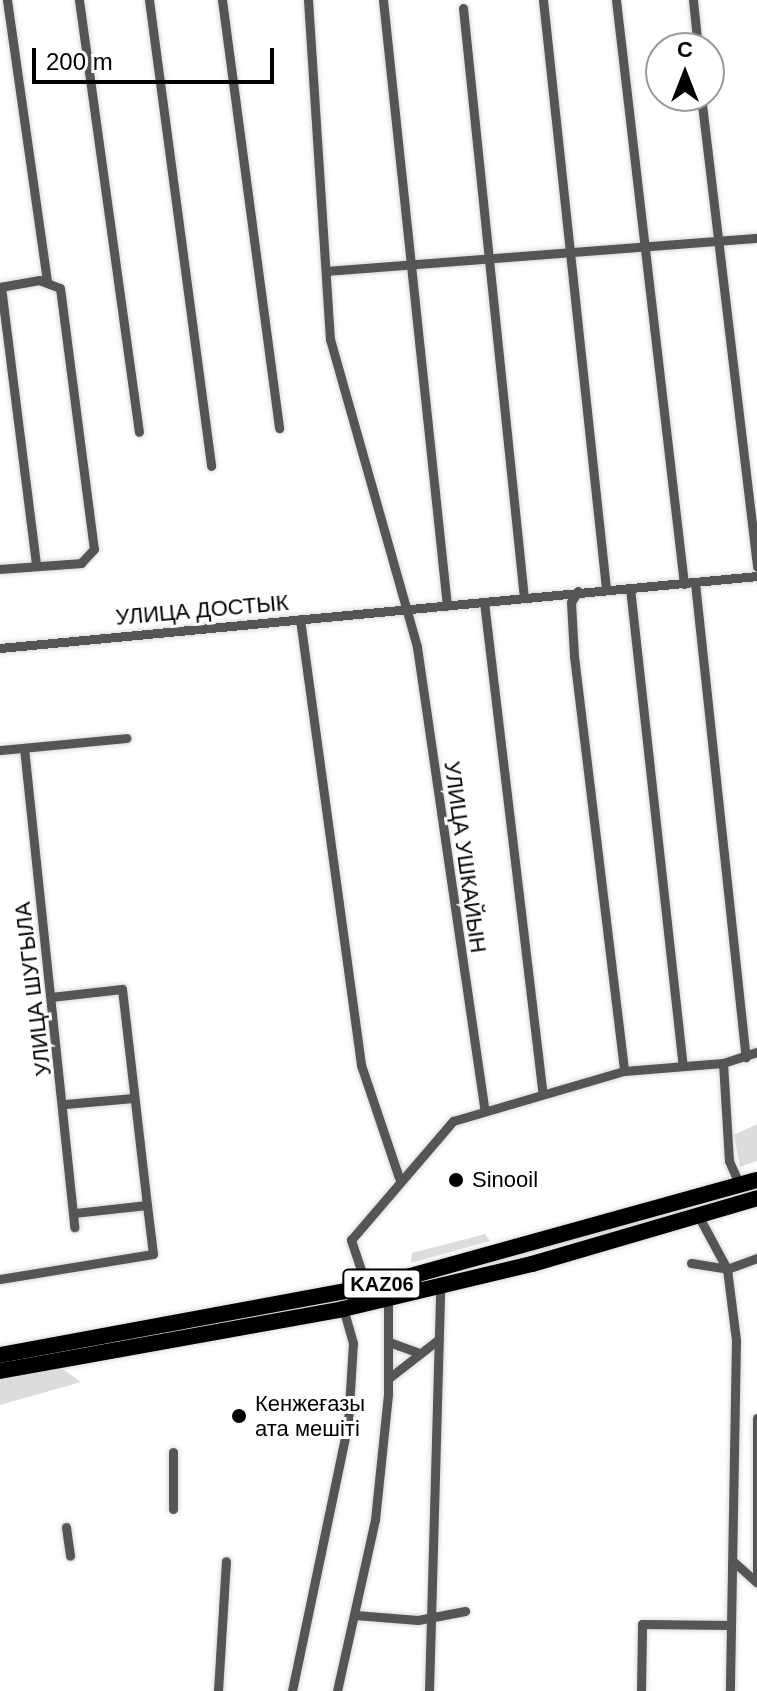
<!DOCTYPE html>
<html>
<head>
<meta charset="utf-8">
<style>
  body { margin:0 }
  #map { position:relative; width:757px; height:1691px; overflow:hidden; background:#fff; font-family:Helvetica,sans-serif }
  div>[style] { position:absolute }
  .green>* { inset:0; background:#dcdcdc }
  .roads { filter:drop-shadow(0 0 2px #dbdbdb) drop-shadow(0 0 2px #dbdbdb) }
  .street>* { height:9px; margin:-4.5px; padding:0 4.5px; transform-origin:4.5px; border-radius:4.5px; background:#555 }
  .highway>* { height:16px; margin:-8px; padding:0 8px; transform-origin:8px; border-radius:8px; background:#000 }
  .dots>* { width:22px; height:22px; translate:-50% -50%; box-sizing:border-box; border:4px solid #fff; border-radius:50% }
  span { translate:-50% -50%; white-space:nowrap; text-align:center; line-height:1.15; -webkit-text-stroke:6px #fff; paint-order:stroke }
  .shield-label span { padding:2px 6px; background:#fff; border:2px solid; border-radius:6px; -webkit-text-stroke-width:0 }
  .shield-label { font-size:20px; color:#000; font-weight:700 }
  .street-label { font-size:22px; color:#000 }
  .poi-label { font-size:22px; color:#000 }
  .left { translate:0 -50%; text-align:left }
  .north { position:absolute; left:645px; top:32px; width:80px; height:80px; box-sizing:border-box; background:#fff; border:2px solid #999; border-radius:50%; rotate:0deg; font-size:22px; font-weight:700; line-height:32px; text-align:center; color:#000 }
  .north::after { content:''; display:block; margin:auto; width:28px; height:36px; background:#000; clip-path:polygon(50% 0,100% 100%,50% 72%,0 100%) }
  .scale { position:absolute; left:32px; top:48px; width:242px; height:36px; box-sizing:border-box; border:4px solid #000; border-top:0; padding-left:10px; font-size:24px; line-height:28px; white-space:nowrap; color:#000; -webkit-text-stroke:6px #fff; paint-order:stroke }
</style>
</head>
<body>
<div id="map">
  <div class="green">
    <div style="clip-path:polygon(757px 1124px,757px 1161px,740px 1167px,734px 1135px)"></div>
    <div style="clip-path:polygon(757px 1184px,696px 1209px,419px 1282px,694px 1204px)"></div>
    <div style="clip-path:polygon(485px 1234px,490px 1241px,411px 1263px,412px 1253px)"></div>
    <div style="clip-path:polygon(61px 1368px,81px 1382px,0 1405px,0 1376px)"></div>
  </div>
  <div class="roads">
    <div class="street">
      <div style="left:7px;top:0;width:283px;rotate:81.9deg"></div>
      <div style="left:79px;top:0;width:436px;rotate:82.1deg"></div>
      <div style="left:149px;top:0;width:470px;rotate:82.4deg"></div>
      <div style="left:222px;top:0;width:432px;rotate:82.4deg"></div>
      <div style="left:308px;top:0;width:340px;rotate:86.3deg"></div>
      <div style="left:330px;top:339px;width:320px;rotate:74.2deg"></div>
      <div style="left:417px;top:647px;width:469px;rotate:81.7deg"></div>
      <div style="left:383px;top:0;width:609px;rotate:83.97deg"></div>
      <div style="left:543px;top:0;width:592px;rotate:83.89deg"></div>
      <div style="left:616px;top:0;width:588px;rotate:83.36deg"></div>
      <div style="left:693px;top:0;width:48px;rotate:84.1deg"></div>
      <div style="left:463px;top:8px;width:593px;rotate:84.1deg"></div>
      <div style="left:701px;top:96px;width:474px;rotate:83.2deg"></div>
      <div style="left:327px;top:271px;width:431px;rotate:-4.4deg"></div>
      <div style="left:0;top:287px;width:40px;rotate:-10deg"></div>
      <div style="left:39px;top:280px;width:22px;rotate:21deg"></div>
      <div style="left:60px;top:288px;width:263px;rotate:82.6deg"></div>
      <div style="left:94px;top:549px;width:19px;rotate:133deg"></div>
      <div style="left:81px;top:563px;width:81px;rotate:175.8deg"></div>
      <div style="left:1px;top:287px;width:280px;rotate:82.8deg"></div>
      <div style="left:695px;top:583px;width:477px;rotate:83.9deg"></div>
      <div style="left:630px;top:588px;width:481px;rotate:83.7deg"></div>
      <div style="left:578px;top:591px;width:13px;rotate:122deg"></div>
      <div style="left:571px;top:602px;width:54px;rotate:86.8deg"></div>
      <div style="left:574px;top:656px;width:418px;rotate:83.1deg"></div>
      <div style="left:484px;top:602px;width:491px;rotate:83.2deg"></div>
      <div style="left:300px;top:619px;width:450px;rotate:82.2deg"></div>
      <div style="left:361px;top:1065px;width:119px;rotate:71.4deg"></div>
      <div style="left:0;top:648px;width:760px;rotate:-5.43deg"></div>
      <div style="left:24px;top:748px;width:482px;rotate:84deg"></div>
      <div style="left:0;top:750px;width:127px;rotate:-5.4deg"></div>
      <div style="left:51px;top:997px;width:71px;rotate:-6.4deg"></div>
      <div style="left:122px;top:989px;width:217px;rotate:83.4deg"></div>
      <div style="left:723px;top:1063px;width:98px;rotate:86.5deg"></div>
      <div style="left:729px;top:1161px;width:27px;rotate:66deg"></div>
      <div style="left:64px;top:1104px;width:68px;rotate:-5deg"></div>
      <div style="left:699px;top:1217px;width:59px;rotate:61.7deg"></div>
      <div style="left:727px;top:1269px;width:72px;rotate:82.8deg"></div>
      <div style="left:736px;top:1340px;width:351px;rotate:91deg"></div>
      <div style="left:691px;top:1263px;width:36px;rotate:9deg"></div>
      <div style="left:727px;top:1269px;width:32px;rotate:-20deg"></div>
      <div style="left:0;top:1279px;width:155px;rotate:-9.3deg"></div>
      <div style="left:153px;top:1254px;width:49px;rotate:-97deg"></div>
      <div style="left:147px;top:1205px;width:72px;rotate:173.7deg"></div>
      <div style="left:367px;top:1288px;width:51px;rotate:-108.4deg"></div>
      <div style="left:351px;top:1240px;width:157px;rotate:-49.4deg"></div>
      <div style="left:453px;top:1121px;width:178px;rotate:-16.3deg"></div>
      <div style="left:624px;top:1071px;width:99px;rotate:-4.6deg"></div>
      <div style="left:723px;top:1063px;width:36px;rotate:-18deg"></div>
      <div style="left:389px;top:1342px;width:33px;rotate:20deg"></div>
      <div style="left:389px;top:1378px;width:63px;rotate:-38deg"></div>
      <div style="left:757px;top:1418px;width:160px;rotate:90deg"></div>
      <div style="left:173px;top:1509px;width:57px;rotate:-90deg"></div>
      <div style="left:66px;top:1527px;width:29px;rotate:82deg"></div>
      <div style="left:734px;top:1562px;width:31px;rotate:42deg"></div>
      <div style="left:355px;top:1615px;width:63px;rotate:4.5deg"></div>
      <div style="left:418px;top:1620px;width:48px;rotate:-10.8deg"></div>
      <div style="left:218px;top:1691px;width:130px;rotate:-86.5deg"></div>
      <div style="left:292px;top:1691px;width:273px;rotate:-78.2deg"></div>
      <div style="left:348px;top:1424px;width:81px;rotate:-86.5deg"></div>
      <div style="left:353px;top:1343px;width:35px;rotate:-106deg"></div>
      <div style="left:337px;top:1691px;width:175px;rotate:-77.5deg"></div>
      <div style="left:375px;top:1520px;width:127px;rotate:-84.1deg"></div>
      <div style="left:388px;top:1394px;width:96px;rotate:-90deg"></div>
      <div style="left:429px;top:1691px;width:405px;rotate:-88.4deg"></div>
      <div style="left:641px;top:1691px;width:67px;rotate:-89.1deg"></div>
      <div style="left:642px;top:1624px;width:89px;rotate:0.6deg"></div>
    </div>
    <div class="highway">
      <div style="left:0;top:1355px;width:384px;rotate:-10.5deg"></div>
      <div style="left:378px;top:1285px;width:393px;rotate:-15.5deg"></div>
      <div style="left:0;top:1371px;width:349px;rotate:-10.2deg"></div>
      <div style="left:343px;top:1309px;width:194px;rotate:-13.4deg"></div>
      <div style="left:532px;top:1264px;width:234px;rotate:-16.3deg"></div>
    </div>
  </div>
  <div class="dots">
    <div style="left:456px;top:1180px;background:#000"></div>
    <div style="left:239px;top:1416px;background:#000"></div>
  </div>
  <div class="shield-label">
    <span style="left:382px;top:1284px">KАZ06</span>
  </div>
  <div class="street-label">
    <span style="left:202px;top:610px;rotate:-5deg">УЛИЦА ДОСТЫК</span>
    <span style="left:465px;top:857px;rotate:82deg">УЛИЦА УШКАЙЫН</span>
    <span style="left:33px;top:989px;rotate:-97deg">УЛИЦА ШУГЫЛА</span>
  </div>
  <div class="poi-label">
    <span class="left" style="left:472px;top:1180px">Sinooil</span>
    <span class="left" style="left:255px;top:1416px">Кенжеғазы<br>ата мешіті</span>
  </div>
  <div class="north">С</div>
  <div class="scale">200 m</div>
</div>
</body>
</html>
